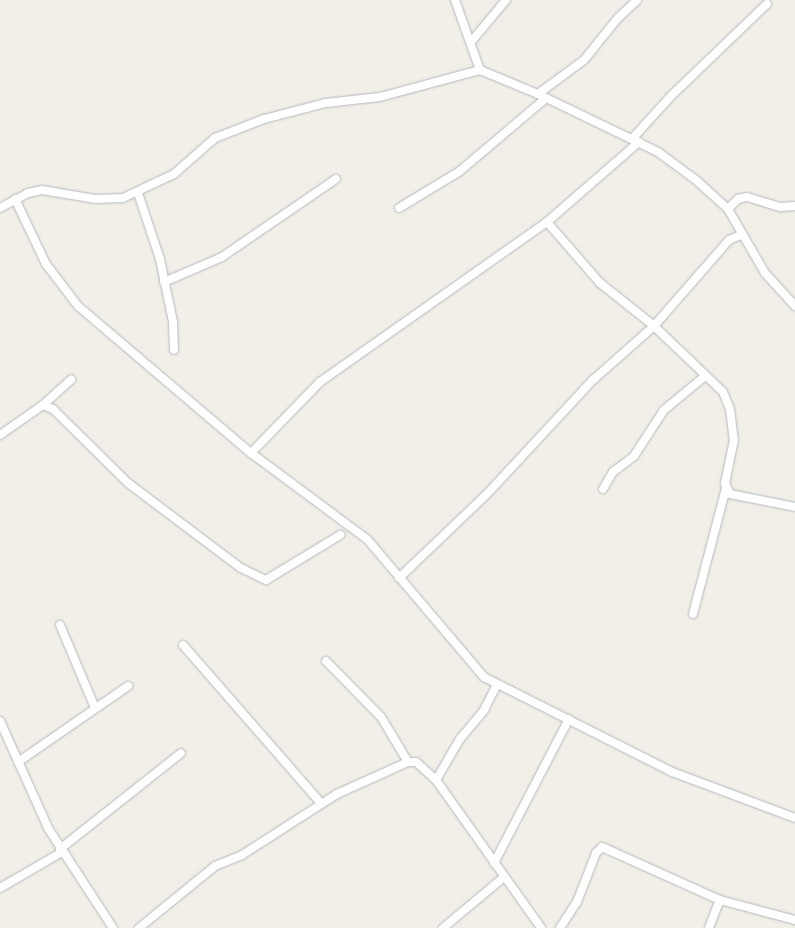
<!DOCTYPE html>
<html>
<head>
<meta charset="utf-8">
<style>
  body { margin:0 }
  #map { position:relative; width:795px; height:928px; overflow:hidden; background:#f1efe8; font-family:"Public Sans",sans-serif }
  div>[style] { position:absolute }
  .roads { filter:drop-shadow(0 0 1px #b5b8bc) drop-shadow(0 0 1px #b5b8bc) }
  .street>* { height:8px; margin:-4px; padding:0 4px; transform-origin:4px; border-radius:4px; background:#fff }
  span { translate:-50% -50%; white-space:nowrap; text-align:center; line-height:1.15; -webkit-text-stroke:4.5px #fff; paint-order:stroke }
</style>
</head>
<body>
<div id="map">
  <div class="roads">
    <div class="street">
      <div style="left:471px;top:42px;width:55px;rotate:-50.2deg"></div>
      <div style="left:480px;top:70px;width:63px;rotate:22.5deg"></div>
      <div style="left:538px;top:94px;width:133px;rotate:25.8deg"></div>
      <div style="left:658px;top:152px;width:47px;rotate:36.4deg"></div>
      <div style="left:696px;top:180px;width:43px;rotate:42.2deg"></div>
      <div style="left:728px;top:209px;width:74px;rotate:60deg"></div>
      <div style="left:765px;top:273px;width:45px;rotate:47.7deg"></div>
      <div style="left:538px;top:94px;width:57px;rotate:-36.5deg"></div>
      <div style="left:584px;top:60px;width:54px;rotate:-51deg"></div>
      <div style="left:618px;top:18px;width:26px;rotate:-43deg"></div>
      <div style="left:632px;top:139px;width:58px;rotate:-47.8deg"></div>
      <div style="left:671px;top:96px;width:133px;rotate:-43.8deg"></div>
      <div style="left:138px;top:193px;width:70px;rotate:71.6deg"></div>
      <div style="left:160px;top:259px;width:64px;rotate:78.3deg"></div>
      <div style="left:173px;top:322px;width:28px;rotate:88deg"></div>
      <div style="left:15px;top:199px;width:72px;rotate:64.5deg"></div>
      <div style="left:46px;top:264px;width:53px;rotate:52.7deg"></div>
      <div style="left:78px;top:306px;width:227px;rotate:40.4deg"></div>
      <div style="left:251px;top:453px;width:144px;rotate:36.6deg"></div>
      <div style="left:367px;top:539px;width:181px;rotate:49.7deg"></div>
      <div style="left:484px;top:677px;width:211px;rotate:26.8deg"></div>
      <div style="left:672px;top:772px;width:131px;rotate:20.5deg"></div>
      <div style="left:0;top:208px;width:32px;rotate:-28deg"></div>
      <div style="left:28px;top:193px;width:14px;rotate:-12deg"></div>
      <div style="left:42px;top:190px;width:55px;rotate:9.5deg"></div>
      <div style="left:96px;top:199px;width:27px;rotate:-2deg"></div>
      <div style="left:123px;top:198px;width:56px;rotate:-25.2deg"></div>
      <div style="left:174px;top:174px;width:55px;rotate:-41.3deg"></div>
      <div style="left:215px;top:138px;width:53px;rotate:-21.2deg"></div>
      <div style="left:264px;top:119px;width:64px;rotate:-14.5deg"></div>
      <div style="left:326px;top:103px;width:54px;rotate:-6.3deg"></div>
      <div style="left:380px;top:97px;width:104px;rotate:-15.1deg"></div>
      <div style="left:480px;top:70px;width:74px;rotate:-109.7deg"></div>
      <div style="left:399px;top:208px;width:71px;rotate:-31.2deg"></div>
      <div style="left:460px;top:171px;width:113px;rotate:-40.3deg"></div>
      <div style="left:728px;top:209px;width:14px;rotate:-45deg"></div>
      <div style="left:738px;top:199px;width:9px;rotate:-13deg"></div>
      <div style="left:747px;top:197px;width:34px;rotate:17deg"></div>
      <div style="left:780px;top:207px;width:15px;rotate:-4deg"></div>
      <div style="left:547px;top:222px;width:81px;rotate:49deg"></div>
      <div style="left:600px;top:283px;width:69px;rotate:38.5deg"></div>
      <div style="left:654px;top:326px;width:95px;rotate:43.7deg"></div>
      <div style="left:723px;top:392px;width:18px;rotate:68deg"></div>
      <div style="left:730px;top:409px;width:31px;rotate:83deg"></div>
      <div style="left:734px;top:440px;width:44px;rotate:101.8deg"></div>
      <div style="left:725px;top:483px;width:12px;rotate:66deg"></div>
      <div style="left:730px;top:494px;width:66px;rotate:11.3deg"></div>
      <div style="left:164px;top:282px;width:63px;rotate:-23.3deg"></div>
      <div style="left:222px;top:257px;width:138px;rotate:-34.4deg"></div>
      <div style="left:43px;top:405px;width:38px;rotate:-42deg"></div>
      <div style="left:0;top:435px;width:52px;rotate:-34.9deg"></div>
      <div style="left:43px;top:405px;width:11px;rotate:22deg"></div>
      <div style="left:53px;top:409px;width:105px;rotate:44.6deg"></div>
      <div style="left:128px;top:483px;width:141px;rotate:37deg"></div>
      <div style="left:241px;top:568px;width:28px;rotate:26deg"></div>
      <div style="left:266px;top:580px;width:87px;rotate:-31.3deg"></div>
      <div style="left:251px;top:453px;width:99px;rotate:-45.8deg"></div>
      <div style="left:320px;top:382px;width:278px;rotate:-35.2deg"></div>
      <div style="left:547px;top:222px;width:122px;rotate:-41deg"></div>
      <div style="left:603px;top:489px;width:20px;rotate:-60deg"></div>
      <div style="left:613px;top:472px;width:26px;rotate:-37deg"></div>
      <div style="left:634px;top:456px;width:55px;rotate:-56.9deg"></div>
      <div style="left:664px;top:410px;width:52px;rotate:-39.5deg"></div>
      <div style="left:399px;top:578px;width:120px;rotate:-43.7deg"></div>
      <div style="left:486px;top:495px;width:157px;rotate:-47.1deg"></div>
      <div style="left:593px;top:380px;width:81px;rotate:-41.5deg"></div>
      <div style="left:654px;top:326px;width:114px;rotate:-48.9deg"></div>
      <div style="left:729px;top:240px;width:13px;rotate:-23deg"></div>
      <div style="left:693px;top:614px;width:130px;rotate:-75.3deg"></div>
      <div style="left:60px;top:625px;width:90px;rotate:67.1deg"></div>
      <div style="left:183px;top:645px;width:210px;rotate:48.9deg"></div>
      <div style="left:326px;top:661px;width:78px;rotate:45.5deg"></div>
      <div style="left:381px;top:717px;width:52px;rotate:59deg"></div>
      <div style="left:0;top:721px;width:117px;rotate:65.8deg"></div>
      <div style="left:48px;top:828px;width:119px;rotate:57deg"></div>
      <div style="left:18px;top:762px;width:134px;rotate:-34.6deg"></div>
      <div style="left:436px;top:780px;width:48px;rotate:-59.7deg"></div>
      <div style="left:460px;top:739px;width:38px;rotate:-50deg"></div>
      <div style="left:484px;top:710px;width:28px;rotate:-63deg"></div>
      <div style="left:60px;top:849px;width:154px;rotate:-38.4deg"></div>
      <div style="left:494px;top:863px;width:162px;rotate:-62.5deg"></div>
      <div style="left:0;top:888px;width:72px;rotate:-30.1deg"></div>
      <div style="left:139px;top:928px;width:98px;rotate:-39.2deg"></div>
      <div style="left:215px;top:866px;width:29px;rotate:-22deg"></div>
      <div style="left:242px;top:855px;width:113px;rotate:-32.7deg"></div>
      <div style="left:337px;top:794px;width:78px;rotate:-24.3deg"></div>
      <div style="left:408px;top:762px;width:8px"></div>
      <div style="left:416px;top:762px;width:27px;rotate:42deg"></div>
      <div style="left:436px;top:780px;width:181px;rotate:54.6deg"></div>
      <div style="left:443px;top:928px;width:80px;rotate:-39.9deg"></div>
      <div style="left:560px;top:928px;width:31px;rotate:-57deg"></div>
      <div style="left:577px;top:902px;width:53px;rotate:-68.8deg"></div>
      <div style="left:596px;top:853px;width:8px;rotate:-45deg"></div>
      <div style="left:602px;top:847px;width:129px;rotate:24.2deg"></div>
      <div style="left:720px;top:900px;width:78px;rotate:14.9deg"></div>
      <div style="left:709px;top:928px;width:30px;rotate:-69deg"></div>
    </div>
  </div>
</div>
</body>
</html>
